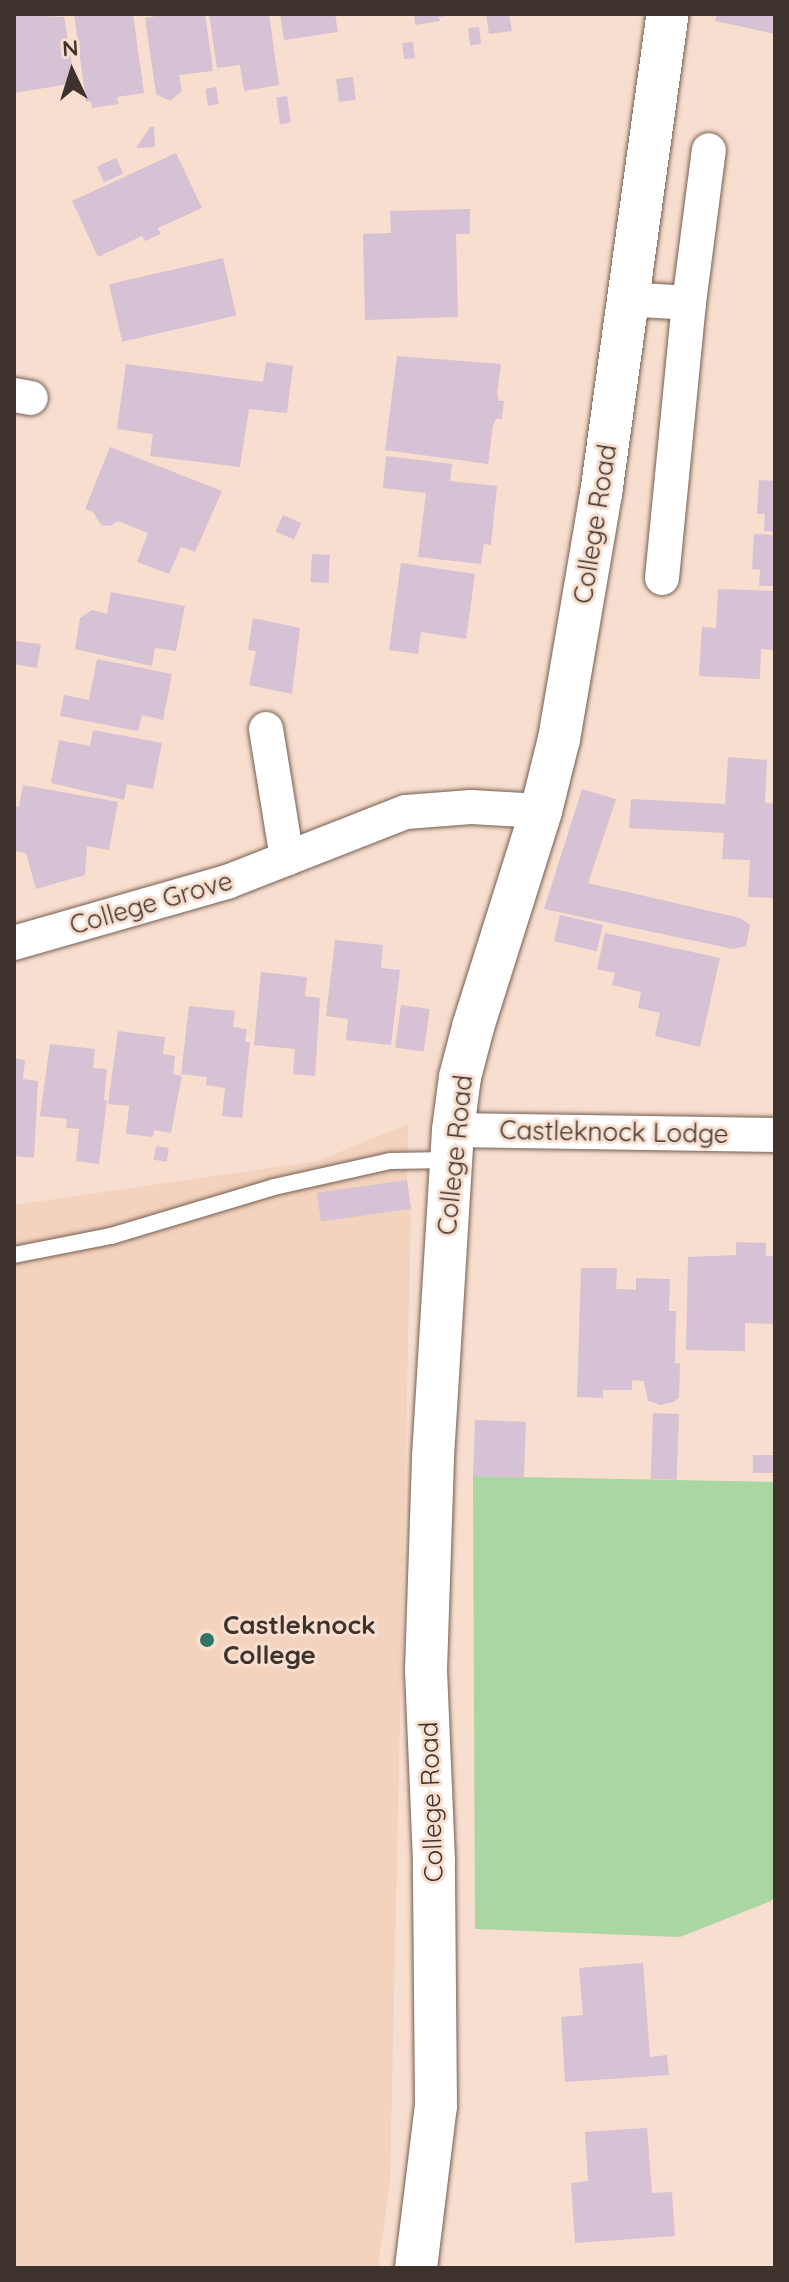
<!DOCTYPE html>
<html>
<head>
<meta charset="utf-8">
<style>
  body { margin:0 }
  #map { position:relative; width:789px; height:2282px; overflow:hidden; background:#f8dece; font-family:Quicksand,sans-serif }
  div>[style] { position:absolute }
  .built>* { inset:0; background:#f3d2be }
  .green>* { inset:0; background:#aad6a1 }
  .building>* { inset:0; background:#d7c1d4; transform-origin:0 0 }
  .roads { filter:drop-shadow(0 0 2px #755f51) drop-shadow(0 0 2px #755f51) }
  .service>* { height:16px; margin:-8px; padding:0 8px; transform-origin:8px; border-radius:8px; background:#fff }
  .minor>* { height:34px; margin:-17px; padding:0 17px; transform-origin:17px; border-radius:17px; background:#fff }
  .tertiary>* { height:42px; margin:-21px; padding:0 21px; transform-origin:21px; border-radius:21px; background:#fff }
  .dots>* { width:22px; height:22px; translate:-50% -50%; box-sizing:border-box; border:4px solid #f8dece; border-radius:50% }
  span { translate:-50% -50%; white-space:nowrap; text-align:center; line-height:1.15; -webkit-text-stroke:6px #f8dece; paint-order:stroke }
  .street-label { font-size:26px; color:#3d332c }
  .poi-label { font-size:26px; color:#3d332c; font-weight:700 }
  .left { translate:0 -50%; text-align:left }
  .frame { position:absolute; inset:0; border:16px solid #3d332c; pointer-events:none }
  .north { position:absolute; left:32px; top:32px; width:80px; height:80px; -webkit-text-stroke:6px #f8dece; paint-order:stroke; rotate:356deg; font-size:22px; font-weight:700; line-height:32px; text-align:center; color:#3d332c }
  .north::after { content:''; display:block; margin:auto; width:28px; height:36px; background:#3d332c; clip-path:polygon(50% 0,100% 100%,50% 72%,0 100%) }
</style>
</head>
<body>
<div id="map">
  <div class="built">
    <div style="clip-path:polygon(408px 1124px,407px 1180px,411px 1209px,390px 2182px,378px 2268px,14px 2268px,14px 1205px,318px 1161px)"></div>
  </div>
  <div class="green">
    <div style="clip-path:polygon(473px 1476px,775px 1482px,775px 1896px,771px 1901px,680px 1937px,475px 1929px)"></div>
  </div>
  <div class="building">
    <div style="clip-path:polygon(14px 14px,64px 17px,75px 83px,14px 93px)"></div>
    <div style="clip-path:polygon(74px 14px,133px 14px,144px 93px,117px 97px,119px 104px,92px 108px,91px 101px,86px 102px)"></div>
    <div style="clip-path:polygon(167px 14px,205px 14px,213px 71px,179px 75px,182px 91px,170px 101px,156px 94px,145px 18px)"></div>
    <div style="clip-path:polygon(209px 14px,269px 14px,279px 85px,244px 91px,240px 65px,217px 68px)"></div>
    <div style="clip-path:polygon(280px 14px,335px 14px,338px 32px,284px 40px)"></div>
    <div style="clip-path:polygon(414px 14px,445px 14px,445px 16px,439px 17px,440px 21px,415px 25px)"></div>
    <div style="clip-path:polygon(486px 14px,509px 14px,512px 31px,489px 34px)"></div>
    <div style="clip-path:polygon(717px 14px,775px 14px,775px 34px,715px 21px)"></div>
    <div style="left:479px;top:27px;width:17px;height:11px;rotate:83deg"></div>
    <div style="left:413px;top:42px;width:16px;height:11px;rotate:83deg"></div>
    <div style="left:353px;top:77px;width:23px;height:17px;rotate:83deg"></div>
    <div style="left:216px;top:87px;width:17px;height:11px;rotate:80deg"></div>
    <div style="left:287px;top:96px;width:27px;height:11px;rotate:82deg"></div>
    <div style="clip-path:polygon(150px 127px,154px 127px,155px 147px,136px 148px)"></div>
    <div style="clip-path:polygon(176px 153px,202px 208px,158px 228px,161px 234px,145px 241px,142px 236px,98px 257px,72px 201px)"></div>
    <div style="left:116px;top:158px;width:17px;height:21px;rotate:65deg"></div>
    <div style="clip-path:polygon(470px 209px,470px 234px,456px 234px,458px 317px,365px 320px,363px 234px,391px 233px,390px 211px)"></div>
    <div style="left:223px;top:258px;width:59px;height:117px;rotate:77deg"></div>
    <div style="clip-path:polygon(397px 356px,501px 364px,497px 393px,499px 401px,504px 401px,502px 419px,496px 419px,493px 425px,488px 464px,385px 450px)"></div>
    <div style="clip-path:polygon(266px 362px,293px 366px,287px 413px,249px 409px,240px 467px,150px 456px,153px 434px,117px 429px,126px 364px,263px 382px)"></div>
    <div style="clip-path:polygon(110px 447px,222px 491px,195px 552px,181px 547px,169px 574px,137px 562px,148px 533px,118px 521px,110px 526px,101px 525px,93px 512px,85px 509px)"></div>
    <div style="clip-path:polygon(386px 456px,452px 464px,450px 481px,497px 486px,491px 545px,484px 544px,481px 564px,418px 557px,426px 493px,383px 488px)"></div>
    <div style="clip-path:polygon(759px 480px,775px 481px,775px 532px,764px 531px,765px 514px,757px 514px)"></div>
    <div style="left:283px;top:515px;width:20px;height:18px;rotate:24deg"></div>
    <div style="clip-path:polygon(754px 534px,775px 535px,775px 586px,759px 586px,760px 570px,752px 569px)"></div>
    <div style="left:312px;top:554px;width:18px;height:28px;rotate:3deg"></div>
    <div style="clip-path:polygon(401px 563px,475px 574px,466px 639px,421px 632px,418px 654px,389px 650px)"></div>
    <div style="clip-path:polygon(718px 589px,775px 591px,775px 650px,761px 649px,760px 679px,699px 676px,702px 627px,716px 628px)"></div>
    <div style="clip-path:polygon(111px 592px,185px 606px,176px 651px,155px 648px,152px 666px,75px 649px,80px 618px,92px 610px,107px 614px)"></div>
    <div style="clip-path:polygon(253px 618px,300px 628px,292px 694px,249px 685px,256px 651px,248px 650px)"></div>
    <div style="clip-path:polygon(15px 641px,41px 644px,37px 668px,14px 664px)"></div>
    <div style="clip-path:polygon(97px 659px,172px 674px,163px 720px,142px 715px,138px 731px,60px 716px,64px 695px,89px 700px)"></div>
    <div style="clip-path:polygon(93px 730px,162px 743px,153px 789px,127px 784px,124px 800px,51px 783px,59px 740px,90px 746px)"></div>
    <div style="clip-path:polygon(728px 757px,767px 760px,765px 803px,775px 804px,775px 898px,748px 897px,750px 860px,722px 859px,724px 833px,629px 828px,631px 799px,725px 804px)"></div>
    <div style="clip-path:polygon(23px 785px,118px 802px,109px 850px,87px 846px,85px 875px,36px 889px,26px 853px,14px 851px,14px 806px,19px 807px)"></div>
    <div style="clip-path:polygon(582px 789px,616px 799px,588px 883px,740px 918px,750px 925px,746px 946px,733px 949px,544px 909px)"></div>
    <div style="left:560px;top:915px;width:44px;height:27px;rotate:13deg"></div>
    <div style="clip-path:polygon(605px 933px,720px 958px,700px 1047px,655px 1036px,660px 1013px,638px 1008px,641px 992px,612px 985px,615px 973px,597px 969px)"></div>
    <div style="clip-path:polygon(335px 940px,383px 945px,381px 968px,400px 970px,391px 1045px,346px 1040px,348px 1019px,326px 1016px)"></div>
    <div style="clip-path:polygon(261px 972px,307px 977px,305px 996px,320px 998px,315px 1076px,293px 1074px,295px 1049px,254px 1045px)"></div>
    <div style="left:401px;top:1005px;width:29px;height:43px;rotate:8deg"></div>
    <div style="clip-path:polygon(189px 1006px,235px 1011px,233px 1027px,247px 1029px,245px 1042px,250px 1042px,242px 1118px,222px 1116px,225px 1088px,206px 1085px,207px 1077px,181px 1074px)"></div>
    <div style="clip-path:polygon(118px 1031px,165px 1037px,163px 1054px,175px 1056px,173px 1074px,182px 1076px,171px 1133px,154px 1130px,153px 1137px,126px 1134px,129px 1106px,108px 1104px)"></div>
    <div style="clip-path:polygon(50px 1044px,95px 1049px,93px 1068px,107px 1069px,104px 1100px,107px 1101px,99px 1164px,76px 1161px,79px 1129px,66px 1128px,67px 1119px,40px 1116px)"></div>
    <div style="clip-path:polygon(14px 1058px,25px 1060px,23px 1079px,38px 1081px,34px 1158px,14px 1156px)"></div>
    <div style="left:156px;top:1146px;width:13px;height:14px;rotate:9deg"></div>
    <div style="left:407px;top:1180px;width:29px;height:91px;rotate:82deg"></div>
    <div style="clip-path:polygon(736px 1242px,766px 1243px,766px 1256px,775px 1256px,775px 1324px,745px 1323px,745px 1351px,686px 1350px,688px 1257px,736px 1255px)"></div>
    <div style="clip-path:polygon(581px 1268px,617px 1268px,616px 1289px,636px 1290px,636px 1278px,670px 1279px,669px 1311px,676px 1311px,675px 1363px,680px 1363px,679px 1398px,673px 1402px,661px 1405px,648px 1401px,644px 1381px,632px 1380px,632px 1390px,603px 1390px,603px 1398px,577px 1397px)"></div>
    <div style="left:653px;top:1413px;width:26px;height:66px;rotate:2deg"></div>
    <div style="left:475px;top:1420px;width:51px;height:56px;rotate:2deg"></div>
    <div style="left:753px;top:1455px;width:22px;height:18px"></div>
    <div style="clip-path:polygon(643px 1963px,650px 2057px,667px 2055px,669px 2075px,565px 2082px,561px 2017px,583px 2015px,579px 1968px)"></div>
    <div style="clip-path:polygon(647px 2128px,652px 2193px,672px 2192px,675px 2236px,575px 2243px,571px 2183px,588px 2181px,585px 2132px)"></div>
  </div>
  <div class="roads">
    <div class="service">
      <div style="left:14px;top:1255px;width:99px;rotate:-11.1deg"></div>
      <div style="left:111px;top:1236px;width:170px;rotate:-16.7deg"></div>
      <div style="left:274px;top:1187px;width:119px;rotate:-12.6deg"></div>
      <div style="left:390px;top:1161px;width:59px;rotate:-1deg"></div>
    </div>
    <div class="minor">
      <div style="left:626px;top:299px;width:63px;rotate:3.6deg"></div>
      <div style="left:14px;top:395px;width:17px;rotate:10deg"></div>
      <div style="left:662px;top:578px;width:276px;rotate:-84.4deg"></div>
      <div style="left:689px;top:303px;width:154px;rotate:-82.6deg"></div>
      <div style="left:266px;top:729px;width:131px;rotate:80.8deg"></div>
      <div style="left:14px;top:943px;width:222px;rotate:-16deg"></div>
      <div style="left:227px;top:882px;width:192px;rotate:-21.4deg"></div>
      <div style="left:406px;top:812px;width:65px;rotate:-4.4deg"></div>
      <div style="left:471px;top:807px;width:70px;rotate:3.3deg"></div>
      <div style="left:453px;top:1130px;width:322px;rotate:0.9deg"></div>
    </div>
    <div class="tertiary">
      <div style="left:416px;top:2268px;width:163px;rotate:-83deg"></div>
      <div style="left:436px;top:2106px;width:245px;rotate:-90.5deg"></div>
      <div style="left:434px;top:1861px;width:191px;rotate:-92.4deg"></div>
      <div style="left:426px;top:1670px;width:213px;rotate:-88.1deg"></div>
      <div style="left:433px;top:1457px;width:328px;rotate:-86.5deg"></div>
      <div style="left:453px;top:1130px;width:53px;rotate:-82.5deg"></div>
      <div style="left:460px;top:1077px;width:52px;rotate:-75.4deg"></div>
      <div style="left:473px;top:1027px;width:226px;rotate:-72.5deg"></div>
      <div style="left:541px;top:811px;width:74px;rotate:-76deg"></div>
      <div style="left:559px;top:739px;width:249px;rotate:-80.3deg"></div>
      <div style="left:601px;top:494px;width:485px;rotate:-82.1deg"></div>
    </div>
  </div>
  <div class="dots">
    <div style="left:207px;top:1640px;background:#317567"></div>
  </div>
  <div class="street-label">
    <span style="left:595px;top:524px;rotate:-81deg">College Road</span>
    <span style="left:151px;top:903px;rotate:-16deg">College Grove</span>
    <span style="left:614px;top:1132px;rotate:1deg">Castleknock Lodge</span>
    <span style="left:455px;top:1155px;rotate:-84deg">College Road</span>
    <span style="left:431px;top:1802px;rotate:-92deg">College Road</span>
  </div>
  <div class="poi-label">
    <span class="left" style="left:223px;top:1640px">Castleknock<br>College</span>
  </div>
  <div class="frame"></div>
  <div class="north">N</div>
</div>
</body>
</html>
